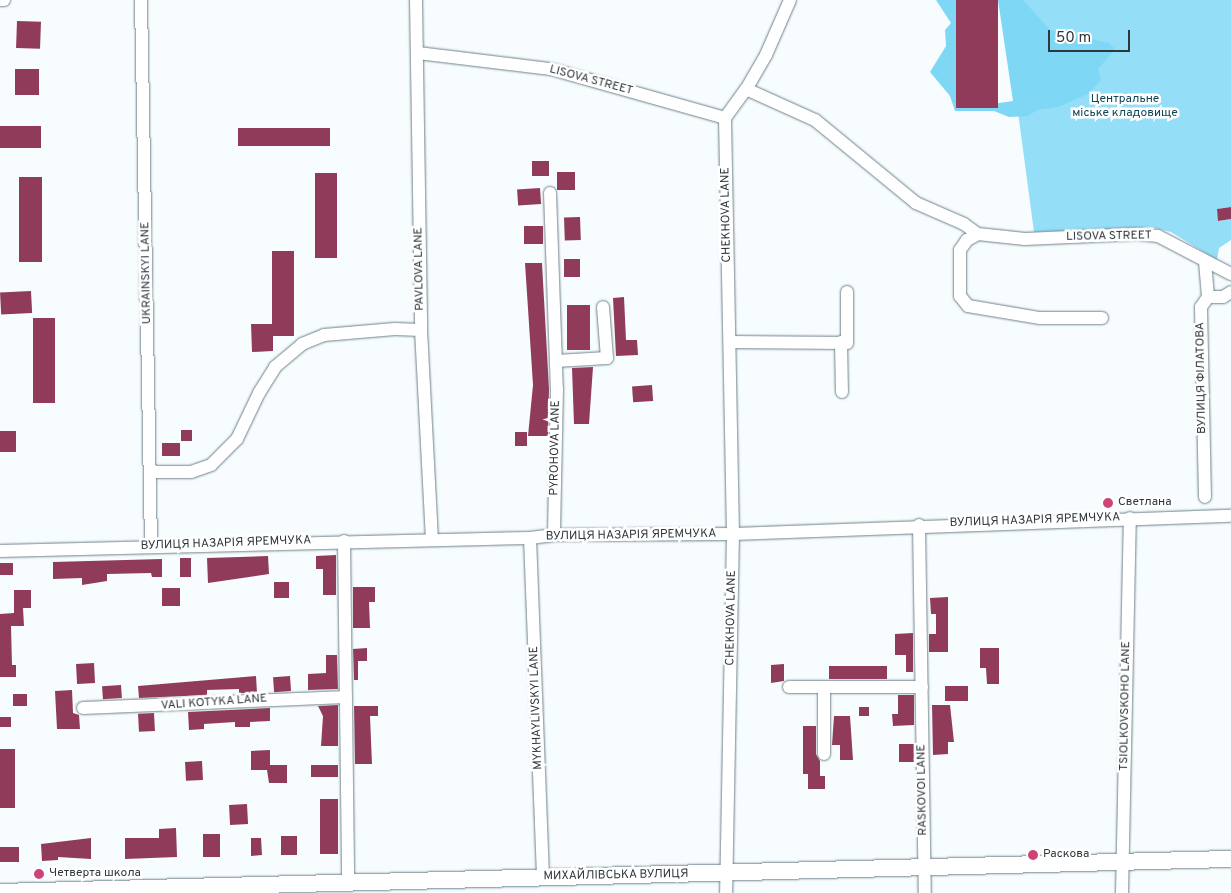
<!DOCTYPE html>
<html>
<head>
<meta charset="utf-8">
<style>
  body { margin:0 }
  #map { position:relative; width:1231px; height:893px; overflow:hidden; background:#f7fcfe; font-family:Overpass,sans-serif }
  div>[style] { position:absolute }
  .green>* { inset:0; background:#94def7 }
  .forest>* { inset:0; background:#7ed7f5 }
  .building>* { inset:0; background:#903b5a; transform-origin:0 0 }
  .roads { filter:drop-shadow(0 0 1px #6c828a) drop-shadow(0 0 1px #6c828a) }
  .minor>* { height:12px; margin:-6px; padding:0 6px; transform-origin:6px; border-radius:6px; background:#fff }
  .major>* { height:16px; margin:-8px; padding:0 8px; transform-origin:8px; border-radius:8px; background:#fff }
  .dots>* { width:14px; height:14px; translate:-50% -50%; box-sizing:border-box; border:2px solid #fff; border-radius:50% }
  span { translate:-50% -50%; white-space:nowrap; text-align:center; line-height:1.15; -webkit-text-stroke:5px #fff; paint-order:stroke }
  .street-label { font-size:12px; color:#2e373b }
  .park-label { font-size:12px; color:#104554 }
  .poi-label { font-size:12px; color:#2e373b }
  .left { translate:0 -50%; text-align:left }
  .scale { position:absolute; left:1048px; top:30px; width:82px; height:22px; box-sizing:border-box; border:2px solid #2e373b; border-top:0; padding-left:6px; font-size:15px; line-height:18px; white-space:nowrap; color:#2e373b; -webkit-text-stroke:4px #fff; paint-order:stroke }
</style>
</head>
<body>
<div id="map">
  <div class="green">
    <div style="clip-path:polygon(1003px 0,1231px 0,1231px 207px,1217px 209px,1219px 221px,1231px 219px,1231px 240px,1219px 248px,1217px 260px,1171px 232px,1151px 227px,1034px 232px)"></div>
  </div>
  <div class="forest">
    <div style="clip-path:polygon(936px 0,956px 0,972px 107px,1013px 101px,998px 0,1023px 0,1050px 30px,1109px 43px,1115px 49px,1098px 69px,1101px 80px,1088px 94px,1058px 107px,1037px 110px,1028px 116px,1009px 117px,994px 111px,955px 111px,950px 96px,930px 72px,946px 46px,945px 30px,951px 23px)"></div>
  </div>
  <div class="building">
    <div style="left:956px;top:0;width:42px;height:108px"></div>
    <div style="left:17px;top:21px;width:24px;height:27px;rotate:2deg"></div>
    <div style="left:15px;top:69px;width:24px;height:26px"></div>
    <div style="left:41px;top:126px;width:22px;height:41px;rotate:90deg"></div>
    <div style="left:330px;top:128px;width:18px;height:92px;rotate:90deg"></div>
    <div style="left:549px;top:161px;width:15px;height:17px;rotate:90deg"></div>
    <div style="left:557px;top:172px;width:18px;height:18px"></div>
    <div style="left:315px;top:173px;width:22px;height:85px"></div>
    <div style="left:19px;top:177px;width:23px;height:85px"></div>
    <div style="left:540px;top:188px;width:16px;height:23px;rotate:86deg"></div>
    <div style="clip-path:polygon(1231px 207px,1231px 219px,1218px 221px,1217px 209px)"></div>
    <div style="left:580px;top:217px;width:23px;height:16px;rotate:88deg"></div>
    <div style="left:524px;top:226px;width:19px;height:18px"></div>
    <div style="clip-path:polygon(272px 251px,294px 251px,294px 336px,273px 336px,273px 351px,252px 352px,251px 324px,272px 324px)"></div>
    <div style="left:564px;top:259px;width:16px;height:18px"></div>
    <div style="clip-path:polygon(525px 263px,542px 263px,549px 389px,548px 436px,528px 436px,533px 385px)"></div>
    <div style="left:31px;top:291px;width:22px;height:31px;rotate:87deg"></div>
    <div style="clip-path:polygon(624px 297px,626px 340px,637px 340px,638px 355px,616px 356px,613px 298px)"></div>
    <div style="left:567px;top:305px;width:23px;height:45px"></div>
    <div style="left:33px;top:318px;width:22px;height:85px"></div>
    <div style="clip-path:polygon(593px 367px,589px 424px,574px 424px,572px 368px)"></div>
    <div style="left:652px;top:385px;width:16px;height:20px;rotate:86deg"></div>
    <div style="left:181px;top:430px;width:11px;height:11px"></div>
    <div style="left:0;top:431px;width:16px;height:21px"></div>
    <div style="left:515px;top:432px;width:12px;height:14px"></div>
    <div style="left:162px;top:443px;width:18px;height:13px"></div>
    <div style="clip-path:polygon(336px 555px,336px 595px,323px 595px,323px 569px,316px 569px,316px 556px)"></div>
    <div style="clip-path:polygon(268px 556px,269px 574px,208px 583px,207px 558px)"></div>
    <div style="left:180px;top:558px;width:11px;height:19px"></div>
    <div style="clip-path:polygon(162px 559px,162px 577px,152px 577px,151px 573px,107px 574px,107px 581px,82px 585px,82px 578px,53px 579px,53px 562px)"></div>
    <div style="left:0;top:563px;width:13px;height:12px"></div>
    <div style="left:274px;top:582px;width:15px;height:16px"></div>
    <div style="clip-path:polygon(353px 587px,375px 587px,375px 602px,369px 602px,370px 628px,353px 628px)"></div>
    <div style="left:180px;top:588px;width:18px;height:18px;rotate:90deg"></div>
    <div style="clip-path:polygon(14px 590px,31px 590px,31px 608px,23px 608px,24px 626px,11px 626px,12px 665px,16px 665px,16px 677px,0 677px,0 614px,14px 613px)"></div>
    <div style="clip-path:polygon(948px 597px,948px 652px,929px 652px,929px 634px,936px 634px,936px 614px,931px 614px,930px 598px)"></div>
    <div style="clip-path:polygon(913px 633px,913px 672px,906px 672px,906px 655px,895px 655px,895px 634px)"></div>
    <div style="clip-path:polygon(367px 648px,367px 661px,358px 661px,358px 680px,354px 680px,353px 649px)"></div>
    <div style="clip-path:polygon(980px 648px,999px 648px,999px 684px,987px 684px,986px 668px,980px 668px)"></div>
    <div style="clip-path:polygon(326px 655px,337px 655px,338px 689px,308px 690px,308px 674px,326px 673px)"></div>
    <div style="left:94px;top:663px;width:20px;height:18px;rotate:87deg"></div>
    <div style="clip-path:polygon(784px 664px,784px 681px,771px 683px,771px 665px)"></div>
    <div style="left:887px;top:666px;width:13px;height:58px;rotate:90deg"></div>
    <div style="clip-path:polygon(256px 676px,257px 693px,239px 693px,239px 689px,207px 690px,207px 695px,139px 698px,138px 686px)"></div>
    <div style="left:290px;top:676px;width:15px;height:17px;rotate:86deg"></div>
    <div style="left:121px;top:685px;width:13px;height:19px;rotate:86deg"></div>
    <div style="left:945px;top:686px;width:23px;height:15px"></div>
    <div style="clip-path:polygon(72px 690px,73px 713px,79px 715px,80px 729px,57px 729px,55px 691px)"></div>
    <div style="left:13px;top:694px;width:14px;height:12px"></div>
    <div style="clip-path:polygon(898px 695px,914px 695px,914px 725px,893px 726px,892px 714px,898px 714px)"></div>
    <div style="clip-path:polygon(338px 705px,338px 746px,321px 746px,323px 716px,318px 706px)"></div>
    <div style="clip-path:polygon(932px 705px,950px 705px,954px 742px,948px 742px,948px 754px,933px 755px)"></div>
    <div style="clip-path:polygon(354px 706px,378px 706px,378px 716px,370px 716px,372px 764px,355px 764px)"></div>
    <div style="left:859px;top:707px;width:10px;height:9px"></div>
    <div style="clip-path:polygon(270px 708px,270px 721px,250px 722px,250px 727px,235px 727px,235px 722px,204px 724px,204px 729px,189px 730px,188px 712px)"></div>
    <div style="left:154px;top:713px;width:18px;height:16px;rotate:87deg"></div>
    <div style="clip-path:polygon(834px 716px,850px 716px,853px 760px,840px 760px,840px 745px,832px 745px)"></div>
    <div style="left:0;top:717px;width:11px;height:10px"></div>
    <div style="clip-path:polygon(803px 726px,816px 726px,816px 754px,820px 761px,820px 776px,825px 776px,825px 789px,808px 789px,808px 774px,803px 774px)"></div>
    <div style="left:899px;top:744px;width:15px;height:18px"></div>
    <div style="left:0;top:749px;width:15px;height:59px"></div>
    <div style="clip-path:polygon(270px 750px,270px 765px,287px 765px,287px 783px,269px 783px,267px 770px,251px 770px,251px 751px)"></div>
    <div style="left:202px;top:761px;width:19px;height:17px;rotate:87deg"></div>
    <div style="left:311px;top:765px;width:27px;height:12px"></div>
    <div style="left:320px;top:799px;width:18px;height:55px"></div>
    <div style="left:247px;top:804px;width:20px;height:18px;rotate:87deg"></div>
    <div style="clip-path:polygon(176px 828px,177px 857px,125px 859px,125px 838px,159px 838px,159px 829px)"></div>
    <div style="left:203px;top:834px;width:17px;height:23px"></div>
    <div style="left:281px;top:836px;width:16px;height:19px"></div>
    <div style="clip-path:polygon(91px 838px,91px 859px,58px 857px,58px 860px,42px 861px,41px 844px)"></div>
    <div style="clip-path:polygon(251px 838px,261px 838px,262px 855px,251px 856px)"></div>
    <div style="left:0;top:847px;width:19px;height:15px"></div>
  </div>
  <div class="roads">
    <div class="minor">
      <div style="left:0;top:0;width:4px"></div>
      <div style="left:141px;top:0;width:546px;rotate:88.95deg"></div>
      <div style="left:416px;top:0;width:330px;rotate:89.1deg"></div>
      <div style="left:421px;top:330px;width:208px;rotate:87deg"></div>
      <div style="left:790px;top:0;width:60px;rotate:113.6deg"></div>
      <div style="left:766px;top:55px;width:39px;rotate:120deg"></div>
      <div style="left:746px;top:89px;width:76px;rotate:24.2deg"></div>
      <div style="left:815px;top:120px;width:131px;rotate:39.4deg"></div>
      <div style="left:916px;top:203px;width:52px;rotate:23.6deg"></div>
      <div style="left:964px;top:224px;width:17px;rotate:36deg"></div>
      <div style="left:978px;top:234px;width:47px;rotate:6.1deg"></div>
      <div style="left:1025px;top:239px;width:113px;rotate:-2.5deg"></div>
      <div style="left:1138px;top:234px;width:20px;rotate:6deg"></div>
      <div style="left:1158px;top:236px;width:82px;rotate:27.5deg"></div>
      <div style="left:418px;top:53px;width:134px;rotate:6.9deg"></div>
      <div style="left:551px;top:69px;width:181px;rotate:15.7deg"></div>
      <div style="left:725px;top:118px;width:36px;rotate:-54deg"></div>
      <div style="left:725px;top:118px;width:416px;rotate:88.9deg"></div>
      <div style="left:733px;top:534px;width:359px;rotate:91.1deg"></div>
      <div style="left:550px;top:193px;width:196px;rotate:88deg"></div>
      <div style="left:557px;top:389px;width:146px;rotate:91.2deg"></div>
      <div style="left:978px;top:234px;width:13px;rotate:151deg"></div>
      <div style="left:967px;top:240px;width:12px;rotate:125deg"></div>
      <div style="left:960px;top:250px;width:46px;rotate:90deg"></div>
      <div style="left:960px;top:296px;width:13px;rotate:51deg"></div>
      <div style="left:968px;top:306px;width:73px;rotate:9.5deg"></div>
      <div style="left:1040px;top:318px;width:62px"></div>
      <div style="left:1205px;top:262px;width:35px;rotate:85deg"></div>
      <div style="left:1208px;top:297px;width:12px;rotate:125deg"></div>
      <div style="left:1201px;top:307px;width:190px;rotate:88.8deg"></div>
      <div style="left:1208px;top:297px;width:15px"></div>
      <div style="left:1223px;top:297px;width:9px;rotate:-32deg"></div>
      <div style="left:730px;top:342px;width:117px;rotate:0.5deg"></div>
      <div style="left:847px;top:343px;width:51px;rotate:-90deg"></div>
      <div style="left:841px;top:342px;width:50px;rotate:88.9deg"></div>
      <div style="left:556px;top:361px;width:51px;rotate:-3.4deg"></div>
      <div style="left:607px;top:358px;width:51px;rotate:-94.5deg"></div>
      <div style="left:151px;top:472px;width:40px"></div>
      <div style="left:191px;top:472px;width:21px;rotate:-19deg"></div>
      <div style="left:211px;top:465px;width:37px;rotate:-45deg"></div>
      <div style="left:237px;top:439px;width:51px;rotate:-64.4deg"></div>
      <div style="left:259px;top:393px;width:31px;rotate:-58deg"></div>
      <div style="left:275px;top:367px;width:35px;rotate:-40deg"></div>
      <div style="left:302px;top:344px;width:24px;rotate:-22deg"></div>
      <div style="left:324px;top:335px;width:71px;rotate:-4.8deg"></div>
      <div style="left:395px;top:329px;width:26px;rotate:2deg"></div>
      <div style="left:919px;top:525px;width:368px;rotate:89.1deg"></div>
      <div style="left:530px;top:538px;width:339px;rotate:87.8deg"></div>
      <div style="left:344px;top:541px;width:342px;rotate:89.3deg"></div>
      <div style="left:0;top:551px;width:530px;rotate:-1.41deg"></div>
      <div style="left:530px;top:538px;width:24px;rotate:-7deg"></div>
      <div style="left:554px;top:535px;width:179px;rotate:-0.3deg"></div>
      <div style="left:733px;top:534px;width:498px;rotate:-2.1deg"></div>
      <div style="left:789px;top:687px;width:133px"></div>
      <div style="left:824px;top:687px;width:67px;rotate:90deg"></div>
      <div style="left:83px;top:708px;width:263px;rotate:-2.4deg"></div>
      <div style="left:1122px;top:893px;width:375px;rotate:-88.8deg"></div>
    </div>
    <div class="major">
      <div style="left:0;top:892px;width:1231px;rotate:-1.54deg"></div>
    </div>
  </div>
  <div class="dots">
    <div style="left:1108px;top:503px;background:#ce447a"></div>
    <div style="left:1033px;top:855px;background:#ce447a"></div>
    <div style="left:39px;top:874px;background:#ce447a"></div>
  </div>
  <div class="street-label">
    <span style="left:591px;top:81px;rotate:15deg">LISOVA STREET</span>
    <span style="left:727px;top:215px;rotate:-91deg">CHEKHOVA LANE</span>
    <span style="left:1109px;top:237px;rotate:-1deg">LISOVA STREET</span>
    <span style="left:420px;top:269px;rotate:-91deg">PAVLOVA LANE</span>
    <span style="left:147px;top:273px;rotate:-91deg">UKRAINSKYI LANE</span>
    <span style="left:1202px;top:378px;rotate:-91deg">ВУЛИЦЯ ФІЛАТОВА</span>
    <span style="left:556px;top:448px;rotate:-89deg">PYROHOVA LANE</span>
    <span style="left:1035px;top:521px;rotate:-2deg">ВУЛИЦЯ НАЗАРІЯ ЯРЕМЧУКА</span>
    <span style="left:631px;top:536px;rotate:-1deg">ВУЛИЦЯ НАЗАРІЯ ЯРЕМЧУКА</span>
    <span style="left:226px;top:544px;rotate:-2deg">ВУЛИЦЯ НАЗАРІЯ ЯРЕМЧУКА</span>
    <span style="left:732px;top:618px;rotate:-89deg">CHEKHOVA LANE</span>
    <span style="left:214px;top:703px;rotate:-4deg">VALI KOTYKA LANE</span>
    <span style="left:1126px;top:706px;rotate:-89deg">TSIOLKOVSKOHO LANE</span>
    <span style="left:537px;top:708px;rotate:-92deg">MYKHAYLIVSKYI LANE</span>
    <span style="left:923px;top:790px;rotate:-91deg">RASKOVOI LANE</span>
    <span style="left:616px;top:876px;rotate:-1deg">МИХАЙЛІВСЬКА ВУЛИЦЯ</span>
  </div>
  <div class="park-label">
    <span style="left:1125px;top:107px">Центральне<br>міське кладовище</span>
  </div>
  <div class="poi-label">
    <span class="left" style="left:1118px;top:503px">Светлана</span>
    <span class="left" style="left:1043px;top:855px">Раскова</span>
    <span class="left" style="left:49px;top:874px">Четверта школа</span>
  </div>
  <div class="scale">50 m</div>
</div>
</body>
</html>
